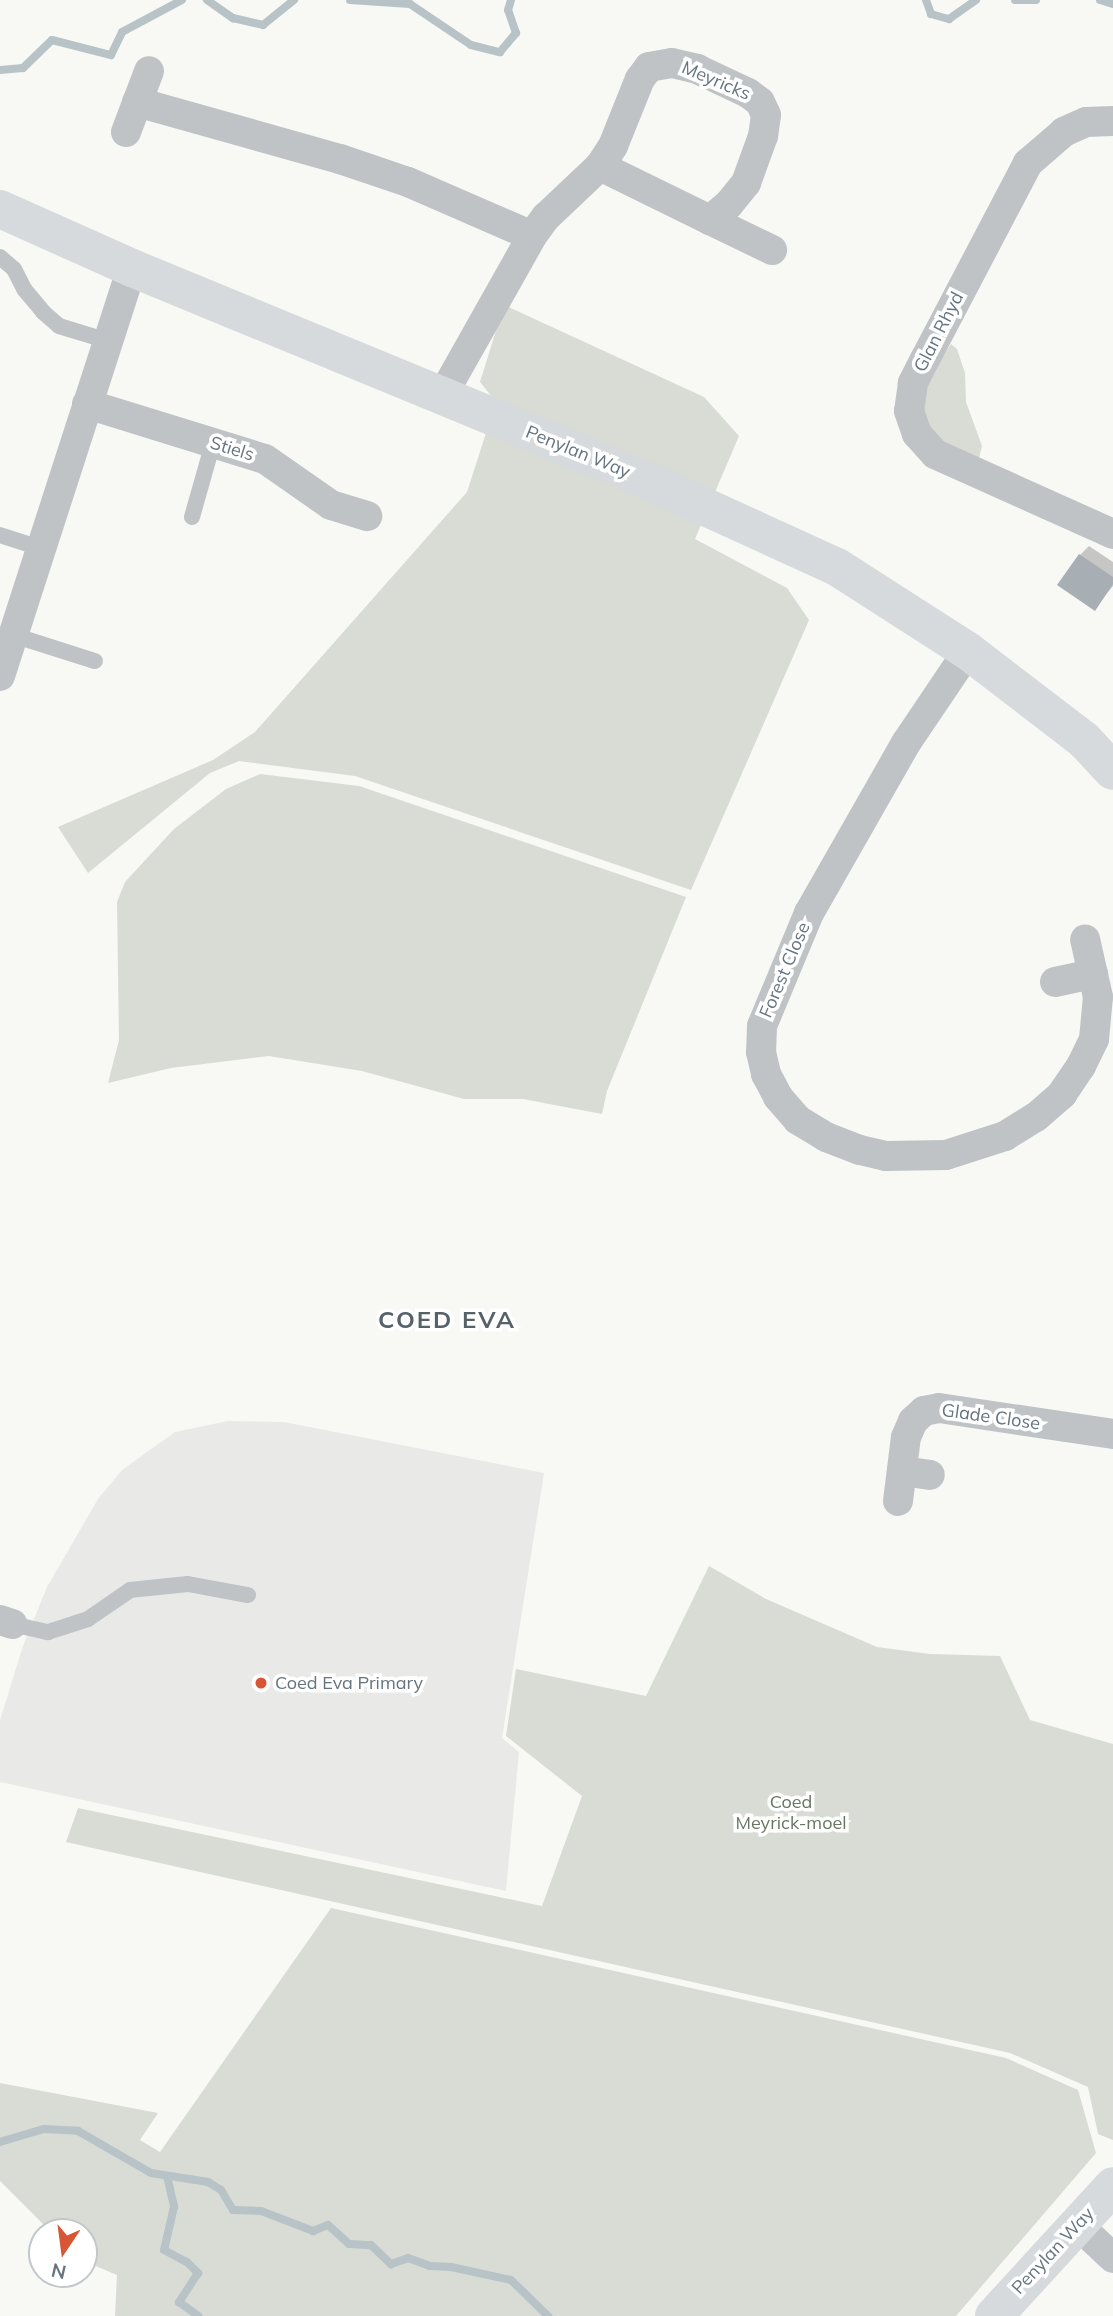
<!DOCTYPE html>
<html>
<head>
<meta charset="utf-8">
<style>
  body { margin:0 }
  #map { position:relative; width:1113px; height:2316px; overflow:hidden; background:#f8f8f5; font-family:Mulish,sans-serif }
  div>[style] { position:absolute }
  .built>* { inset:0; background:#e9e9e8 }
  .green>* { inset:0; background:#d8dcd5 }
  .shadow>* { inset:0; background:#0003 }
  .stream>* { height:8px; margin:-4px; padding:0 4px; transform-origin:4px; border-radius:4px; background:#b7c3c6 }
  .building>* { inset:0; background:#a7aeb4 }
  .lane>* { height:16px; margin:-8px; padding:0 8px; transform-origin:8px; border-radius:8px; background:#bfc3c6 }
  .street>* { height:30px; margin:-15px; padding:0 15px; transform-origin:15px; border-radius:15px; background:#bfc3c6 }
  .secondary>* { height:38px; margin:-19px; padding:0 19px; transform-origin:19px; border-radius:19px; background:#d6dadd }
  .dots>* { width:19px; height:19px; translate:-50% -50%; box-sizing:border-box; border:4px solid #fff; border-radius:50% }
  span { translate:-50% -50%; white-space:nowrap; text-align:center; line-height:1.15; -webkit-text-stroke:7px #fff; paint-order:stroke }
  .street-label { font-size:18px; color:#65747e }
  .poi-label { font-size:18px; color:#65747e }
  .left { translate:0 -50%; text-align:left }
  .park-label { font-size:18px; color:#677763 }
  .district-label { font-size:24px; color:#56626a; font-weight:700; letter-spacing:2px }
  .north { position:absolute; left:28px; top:2218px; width:70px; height:70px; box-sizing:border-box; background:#fff; border:2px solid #c1c7cb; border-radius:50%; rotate:193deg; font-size:19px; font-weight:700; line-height:28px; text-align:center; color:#65747e }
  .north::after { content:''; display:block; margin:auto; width:24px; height:32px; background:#d85535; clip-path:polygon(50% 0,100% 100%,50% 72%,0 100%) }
</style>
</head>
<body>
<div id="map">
  <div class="built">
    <div style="clip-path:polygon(228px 1421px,284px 1422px,544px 1473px,502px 1738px,519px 1752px,506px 1891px,0 1782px,0 1720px,23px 1646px,47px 1587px,98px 1499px,122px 1470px,175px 1432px)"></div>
  </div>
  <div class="green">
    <div style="clip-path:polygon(504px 305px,704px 397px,739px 436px,695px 539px,787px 588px,809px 620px,691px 890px,355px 776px,239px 761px,210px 773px,88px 873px,58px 827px,213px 760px,255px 732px,467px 492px,496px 402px,480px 382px)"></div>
    <div style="clip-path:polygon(951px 344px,957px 349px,965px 373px,966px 402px,982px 446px,978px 462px,945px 452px,921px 417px,923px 386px)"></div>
    <div style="clip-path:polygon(260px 774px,359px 786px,686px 897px,607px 1091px,602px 1114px,523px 1099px,464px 1099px,362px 1071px,269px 1056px,171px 1068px,108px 1083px,119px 1040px,117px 902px,125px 882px,174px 829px,226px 789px)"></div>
    <div style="clip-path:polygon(709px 1566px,766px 1599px,877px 1647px,930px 1654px,1000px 1656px,1030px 1720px,1113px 1744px,1113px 2140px,1098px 2134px,1088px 2087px,1010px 2053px,66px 1842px,78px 1808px,542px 1906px,582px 1796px,506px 1736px,516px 1669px,646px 1696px)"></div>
    <div style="clip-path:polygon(331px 1908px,1006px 2058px,1078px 2090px,1096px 2153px,956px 2316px,115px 2316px,117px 2275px,84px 2261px,84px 2232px,51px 2232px,0 2181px,0 2083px,158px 2113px,140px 2140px,160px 2152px)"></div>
  </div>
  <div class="shadow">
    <div style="clip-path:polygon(1089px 546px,1113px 562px,1113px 586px,1094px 609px,1080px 555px)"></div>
  </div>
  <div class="stream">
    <div style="left:207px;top:0;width:32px;rotate:35deg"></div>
    <div style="left:233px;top:18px;width:31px;rotate:13deg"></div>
    <div style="left:263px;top:25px;width:40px;rotate:-39deg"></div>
    <div style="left:350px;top:0;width:60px;rotate:3.8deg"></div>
    <div style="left:410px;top:4px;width:73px;rotate:33.9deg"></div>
    <div style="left:471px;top:45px;width:30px;rotate:14deg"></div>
    <div style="left:500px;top:52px;width:25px;rotate:-50deg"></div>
    <div style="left:516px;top:33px;width:24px;rotate:-109deg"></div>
    <div style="left:508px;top:10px;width:10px;rotate:-73deg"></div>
    <div style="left:926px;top:0;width:15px;rotate:70deg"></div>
    <div style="left:931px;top:14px;width:19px;rotate:16deg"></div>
    <div style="left:949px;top:19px;width:33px;rotate:-35deg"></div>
    <div style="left:1015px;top:0;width:21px"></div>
    <div style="left:1100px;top:0;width:14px;rotate:17deg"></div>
    <div style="left:0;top:70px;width:23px;rotate:-5deg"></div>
    <div style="left:23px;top:68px;width:40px;rotate:-44deg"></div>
    <div style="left:52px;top:40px;width:61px;rotate:14.3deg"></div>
    <div style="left:111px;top:55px;width:25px;rotate:-64deg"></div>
    <div style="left:122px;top:32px;width:68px;rotate:-28.1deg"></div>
    <div style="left:0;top:2142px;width:46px;rotate:-16.5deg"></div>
    <div style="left:44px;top:2129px;width:34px;rotate:3deg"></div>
    <div style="left:78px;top:2131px;width:84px;rotate:29.9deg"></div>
    <div style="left:151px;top:2173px;width:58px;rotate:9deg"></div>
    <div style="left:208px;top:2182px;width:15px;rotate:32deg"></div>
    <div style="left:221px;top:2190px;width:23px;rotate:59deg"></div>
    <div style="left:233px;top:2210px;width:28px;rotate:2deg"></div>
    <div style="left:261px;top:2211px;width:56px;rotate:21deg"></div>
    <div style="left:313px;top:2231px;width:16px;rotate:-22deg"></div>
    <div style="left:328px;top:2225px;width:28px;rotate:42deg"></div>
    <div style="left:349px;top:2244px;width:22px;rotate:3deg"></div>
    <div style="left:371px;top:2245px;width:28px;rotate:44deg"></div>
    <div style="left:391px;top:2264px;width:18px;rotate:-19deg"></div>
    <div style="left:408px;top:2258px;width:23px;rotate:20deg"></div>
    <div style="left:430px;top:2266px;width:21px;rotate:3deg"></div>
    <div style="left:451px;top:2267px;width:61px;rotate:12.2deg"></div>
    <div style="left:511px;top:2280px;width:52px;rotate:44.2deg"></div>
    <div style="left:167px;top:2176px;width:32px;rotate:77deg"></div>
    <div style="left:174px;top:2207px;width:44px;rotate:103.1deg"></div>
    <div style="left:164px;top:2250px;width:26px;rotate:28deg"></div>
    <div style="left:187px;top:2262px;width:16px;rotate:45deg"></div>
    <div style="left:198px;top:2273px;width:35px;rotate:123deg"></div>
    <div style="left:179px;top:2302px;width:24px;rotate:36deg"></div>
  </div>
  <div class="building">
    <div style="clip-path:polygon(1079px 554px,1113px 577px,1113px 584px,1095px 611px,1057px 585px)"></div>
  </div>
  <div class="lane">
    <div style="left:0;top:257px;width:18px;rotate:41deg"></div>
    <div style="left:14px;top:269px;width:22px;rotate:63deg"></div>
    <div style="left:24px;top:289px;width:30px;rotate:50deg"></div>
    <div style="left:43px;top:312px;width:21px;rotate:41deg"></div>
    <div style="left:59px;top:326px;width:51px;rotate:17deg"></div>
    <div style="left:192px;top:517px;width:77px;rotate:-74.2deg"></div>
    <div style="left:0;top:535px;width:42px;rotate:18deg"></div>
    <div style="left:13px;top:635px;width:86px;rotate:17.6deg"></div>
    <div style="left:12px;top:1624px;width:37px;rotate:13deg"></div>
    <div style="left:48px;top:1632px;width:42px;rotate:-18deg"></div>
    <div style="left:88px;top:1619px;width:51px;rotate:-34.6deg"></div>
    <div style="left:130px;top:1590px;width:58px;rotate:-5.9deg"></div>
    <div style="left:188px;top:1584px;width:61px;rotate:10.4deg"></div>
  </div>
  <div class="street">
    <div style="left:137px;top:102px;width:211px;rotate:15.7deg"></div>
    <div style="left:340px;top:159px;width:72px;rotate:18.7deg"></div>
    <div style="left:408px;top:182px;width:135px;rotate:23.5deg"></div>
    <div style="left:1113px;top:121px;width:27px;rotate:178deg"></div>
    <div style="left:1086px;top:122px;width:24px;rotate:156deg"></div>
    <div style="left:1064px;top:132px;width:48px;rotate:139.3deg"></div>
    <div style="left:1028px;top:163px;width:221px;rotate:117.7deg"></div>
    <div style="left:925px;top:359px;width:27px;rotate:117deg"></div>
    <div style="left:913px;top:383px;width:28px;rotate:98deg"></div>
    <div style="left:909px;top:411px;width:24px;rotate:71deg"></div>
    <div style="left:917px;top:434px;width:27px;rotate:48deg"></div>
    <div style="left:935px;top:454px;width:195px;rotate:24.2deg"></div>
    <div style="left:126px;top:132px;width:65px;rotate:-69.3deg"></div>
    <div style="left:710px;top:220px;width:69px;rotate:25.8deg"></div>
    <div style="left:442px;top:396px;width:184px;rotate:-60.6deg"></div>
    <div style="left:532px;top:236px;width:24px;rotate:-54deg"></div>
    <div style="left:546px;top:217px;width:74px;rotate:-43.4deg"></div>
    <div style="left:600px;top:166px;width:24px;rotate:-57deg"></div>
    <div style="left:613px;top:146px;width:72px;rotate:-68.1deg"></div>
    <div style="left:640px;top:79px;width:15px;rotate:-53deg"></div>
    <div style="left:649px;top:67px;width:23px;rotate:-10deg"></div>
    <div style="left:672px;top:63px;width:26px;rotate:13deg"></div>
    <div style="left:697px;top:69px;width:56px;rotate:25.2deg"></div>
    <div style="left:748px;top:93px;width:15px;rotate:37deg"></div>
    <div style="left:760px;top:102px;width:14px;rotate:65deg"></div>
    <div style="left:766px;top:115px;width:21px;rotate:98deg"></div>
    <div style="left:763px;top:136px;width:50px;rotate:109.9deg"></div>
    <div style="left:746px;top:183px;width:27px;rotate:129deg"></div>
    <div style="left:729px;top:204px;width:25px;rotate:140deg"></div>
    <div style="left:710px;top:220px;width:123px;rotate:-153.9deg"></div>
    <div style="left:87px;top:404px;width:186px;rotate:17.2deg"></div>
    <div style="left:265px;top:459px;width:80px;rotate:34.9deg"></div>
    <div style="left:331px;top:505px;width:38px;rotate:17deg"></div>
    <div style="left:968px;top:651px;width:111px;rotate:124deg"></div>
    <div style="left:906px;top:743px;width:196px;rotate:119.7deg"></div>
    <div style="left:809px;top:913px;width:122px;rotate:112.6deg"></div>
    <div style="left:762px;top:1026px;width:26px;rotate:92deg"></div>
    <div style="left:761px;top:1052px;width:23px;rotate:77deg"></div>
    <div style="left:766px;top:1074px;width:26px;rotate:62deg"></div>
    <div style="left:778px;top:1097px;width:30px;rotate:49deg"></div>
    <div style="left:798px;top:1120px;width:33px;rotate:31deg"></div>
    <div style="left:826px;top:1137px;width:36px;rotate:21deg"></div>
    <div style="left:860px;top:1150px;width:27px;rotate:13deg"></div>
    <div style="left:886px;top:1156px;width:60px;rotate:-1deg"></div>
    <div style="left:946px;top:1155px;width:62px;rotate:-17.9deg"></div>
    <div style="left:1005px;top:1136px;width:36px;rotate:-32deg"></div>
    <div style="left:1036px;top:1117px;width:35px;rotate:-41deg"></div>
    <div style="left:1062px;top:1094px;width:34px;rotate:-56deg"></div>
    <div style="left:1081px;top:1066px;width:30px;rotate:-64deg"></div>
    <div style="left:1094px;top:1039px;width:42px;rotate:-84.6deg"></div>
    <div style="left:1098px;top:997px;width:59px;rotate:-102.6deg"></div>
    <div style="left:0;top:676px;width:429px;rotate:-72.1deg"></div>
    <div style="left:1055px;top:982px;width:39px;rotate:-12deg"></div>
    <div style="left:902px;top:1471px;width:28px;rotate:8deg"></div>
    <div style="left:898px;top:1501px;width:64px;rotate:-82.9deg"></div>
    <div style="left:906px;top:1437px;width:17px;rotate:-66deg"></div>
    <div style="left:913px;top:1421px;width:15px;rotate:-42deg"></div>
    <div style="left:924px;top:1411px;width:15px;rotate:-11deg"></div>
    <div style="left:939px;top:1408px;width:176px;rotate:8.5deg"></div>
    <div style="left:0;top:1620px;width:13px;rotate:18deg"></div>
    <div style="left:1078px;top:2225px;width:48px;rotate:43.3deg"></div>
  </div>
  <div class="secondary">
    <div style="left:0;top:209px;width:145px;rotate:24.1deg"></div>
    <div style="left:132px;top:268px;width:554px;rotate:22.4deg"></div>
    <div style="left:644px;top:479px;width:212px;rotate:24.5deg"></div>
    <div style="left:837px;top:567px;width:156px;rotate:32.7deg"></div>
    <div style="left:968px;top:651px;width:146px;rotate:37.5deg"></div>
    <div style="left:1084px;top:740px;width:42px;rotate:46.9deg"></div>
    <div style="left:994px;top:2316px;width:176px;rotate:-47.5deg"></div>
  </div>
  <div class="dots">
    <div style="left:261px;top:1683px;background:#d85535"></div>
  </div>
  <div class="street-label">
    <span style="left:716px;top:81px;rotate:23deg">Meyricks</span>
    <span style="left:939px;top:332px;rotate:-63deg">Glan Rhyd</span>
    <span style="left:232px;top:449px;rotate:17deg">Stiels</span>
    <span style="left:578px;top:452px;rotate:22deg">Penylan Way</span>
    <span style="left:785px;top:970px;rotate:-67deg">Forest Close</span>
    <span style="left:991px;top:1417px;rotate:8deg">Glade Close</span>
    <span style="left:1053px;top:2251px;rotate:-47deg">Penylan Way</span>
  </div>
  <div class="poi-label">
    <span class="left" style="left:275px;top:1683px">Coed Eva Primary</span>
  </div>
  <div class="park-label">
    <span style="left:791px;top:1813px">Coed<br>Meyrick-moel</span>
  </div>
  <div class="district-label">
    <span style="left:447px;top:1320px">COED EVA</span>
  </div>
  <div class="north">N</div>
</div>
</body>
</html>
